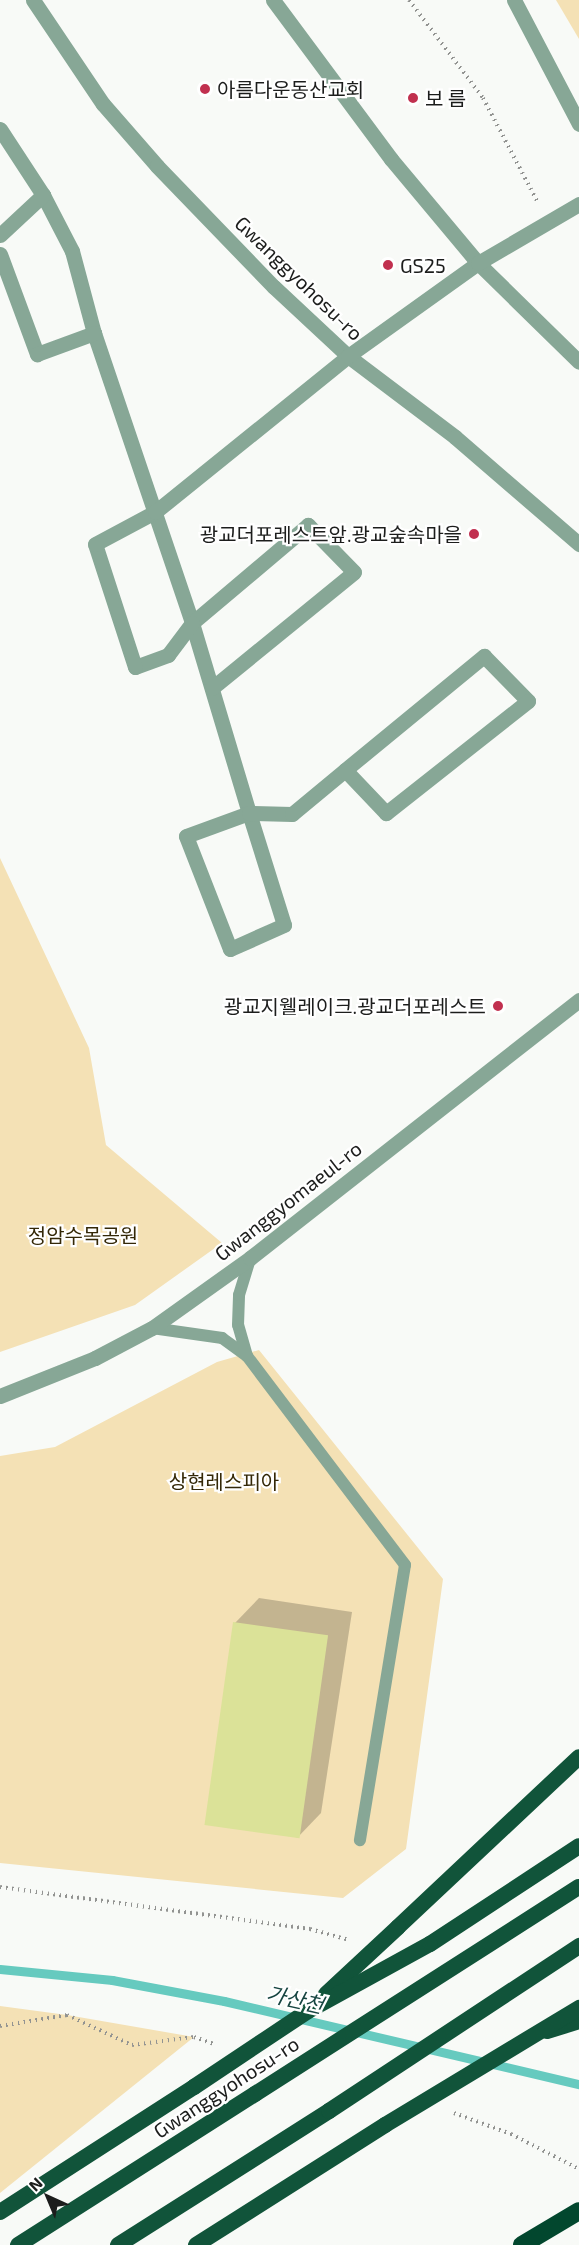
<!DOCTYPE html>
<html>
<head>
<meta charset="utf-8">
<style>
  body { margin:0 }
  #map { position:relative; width:579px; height:2245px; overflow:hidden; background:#f8faf7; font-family:"Exo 2","Noto Sans KR",sans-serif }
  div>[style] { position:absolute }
  .green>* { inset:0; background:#f4e1b5 }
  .shadow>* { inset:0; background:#0003 }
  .stream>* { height:9px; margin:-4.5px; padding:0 4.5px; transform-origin:4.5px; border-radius:4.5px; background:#66cabf }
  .building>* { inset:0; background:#dbe298; transform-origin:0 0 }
  .path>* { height:4px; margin-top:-2px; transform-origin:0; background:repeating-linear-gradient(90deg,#929391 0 1.5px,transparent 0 6px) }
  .service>* { height:12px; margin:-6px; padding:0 6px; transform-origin:6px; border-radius:6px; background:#87a796 }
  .minor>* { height:15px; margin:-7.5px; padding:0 7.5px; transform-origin:7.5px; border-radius:7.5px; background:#87a796 }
  .tertiary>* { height:15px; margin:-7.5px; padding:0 7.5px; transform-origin:7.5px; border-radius:7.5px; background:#87a796 }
  .trunk>* { height:16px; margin:-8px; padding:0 8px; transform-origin:8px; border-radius:8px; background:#11543a }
  .motorway>* { height:18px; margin:-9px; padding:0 9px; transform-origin:9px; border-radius:9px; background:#02472e }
  .trunk-bridge>* { height:16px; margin:-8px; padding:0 8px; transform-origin:8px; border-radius:8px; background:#11543a }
  .dots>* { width:16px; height:16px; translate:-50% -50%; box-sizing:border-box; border:3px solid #fff; border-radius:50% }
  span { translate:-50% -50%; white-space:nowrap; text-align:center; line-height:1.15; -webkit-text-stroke:4.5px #fff; paint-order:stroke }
  .poi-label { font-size:20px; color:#1c1d1c }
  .left { translate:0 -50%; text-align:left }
  .right { translate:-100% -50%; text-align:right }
  .street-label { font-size:20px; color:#1c1d1c }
  .park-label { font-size:20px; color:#342807 }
  .water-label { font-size:21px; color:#174541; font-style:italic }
  .north { position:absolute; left:18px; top:2167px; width:60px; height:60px; -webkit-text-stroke:4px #fff; paint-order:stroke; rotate:316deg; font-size:16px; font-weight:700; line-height:24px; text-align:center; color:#1c1d1c }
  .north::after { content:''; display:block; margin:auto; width:21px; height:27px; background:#1c1d1c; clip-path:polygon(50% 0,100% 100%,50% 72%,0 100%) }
</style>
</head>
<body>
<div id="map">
  <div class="green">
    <div style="clip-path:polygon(556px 0,579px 0,579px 39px)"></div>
    <div style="clip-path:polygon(0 858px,89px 1048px,106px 1145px,222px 1243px,135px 1305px,0 1352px)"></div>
    <div style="clip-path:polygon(259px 1350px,443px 1579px,406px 1849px,343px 1898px,0 1863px,0 1456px,55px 1447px,217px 1362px)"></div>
    <div style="clip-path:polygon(0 2006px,67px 2015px,194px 2037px,0 2193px)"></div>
  </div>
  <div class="shadow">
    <div style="clip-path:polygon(259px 1598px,352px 1612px,321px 1813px,297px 1838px,235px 1623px)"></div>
  </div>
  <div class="stream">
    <div style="left:0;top:1969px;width:113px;rotate:5.6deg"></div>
    <div style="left:112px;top:1980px;width:114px;rotate:10.6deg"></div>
    <div style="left:224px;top:2001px;width:365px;rotate:13.2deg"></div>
  </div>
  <div class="building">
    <div style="left:233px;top:1622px;width:96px;height:205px;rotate:8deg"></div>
  </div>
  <div class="path">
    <div style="left:409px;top:0;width:123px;rotate:52.9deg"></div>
    <div style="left:483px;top:98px;width:116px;rotate:62.3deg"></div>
    <div style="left:0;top:1887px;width:313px;rotate:7.7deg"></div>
    <div style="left:310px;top:1929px;width:41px;rotate:15.8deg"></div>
    <div style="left:0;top:2026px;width:68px;rotate:-9.3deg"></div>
    <div style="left:67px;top:2015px;width:72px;rotate:24.8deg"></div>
    <div style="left:132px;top:2045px;width:63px;rotate:-7.4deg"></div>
    <div style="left:194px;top:2037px;width:21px;rotate:19deg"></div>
    <div style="left:454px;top:2113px;width:61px;rotate:20.2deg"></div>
    <div style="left:511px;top:2134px;width:76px;rotate:27.2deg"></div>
  </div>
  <div class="service">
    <div style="left:152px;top:1328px;width:71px;rotate:8.1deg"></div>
    <div style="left:222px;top:1338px;width:31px;rotate:36deg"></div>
    <div style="left:247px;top:1356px;width:262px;rotate:52.9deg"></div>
    <div style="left:405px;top:1565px;width:279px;rotate:99.3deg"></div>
    <div style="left:247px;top:1356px;width:32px;rotate:-106deg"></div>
    <div style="left:238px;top:1325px;width:30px;rotate:-88deg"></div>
    <div style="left:239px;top:1295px;width:39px;rotate:-73deg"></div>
  </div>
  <div class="minor">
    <div style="left:33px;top:0;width:125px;rotate:56.1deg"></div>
    <div style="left:103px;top:104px;width:82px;rotate:48.9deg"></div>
    <div style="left:157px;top:166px;width:168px;rotate:46deg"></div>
    <div style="left:274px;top:287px;width:101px;rotate:43deg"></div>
    <div style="left:348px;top:356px;width:134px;rotate:37.1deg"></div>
    <div style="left:455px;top:437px;width:164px;rotate:40.8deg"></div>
    <div style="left:273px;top:0;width:198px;rotate:53.4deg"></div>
    <div style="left:391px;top:159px;width:136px;rotate:50.1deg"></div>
    <div style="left:478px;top:263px;width:141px;rotate:44.4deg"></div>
    <div style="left:514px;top:0;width:140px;rotate:62.3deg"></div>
    <div style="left:0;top:129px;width:79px;rotate:56.9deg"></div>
    <div style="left:43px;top:195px;width:63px;rotate:62.6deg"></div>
    <div style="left:72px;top:251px;width:85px;rotate:75deg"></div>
    <div style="left:94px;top:333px;width:306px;rotate:71.3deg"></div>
    <div style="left:192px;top:623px;width:198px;rotate:73.3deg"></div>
    <div style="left:249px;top:813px;width:117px;rotate:72.6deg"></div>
    <div style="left:284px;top:925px;width:59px;rotate:156deg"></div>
    <div style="left:230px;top:949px;width:121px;rotate:-111.3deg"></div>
    <div style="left:186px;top:836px;width:67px;rotate:-20.1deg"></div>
    <div style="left:249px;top:813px;width:43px;rotate:1.3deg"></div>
    <div style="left:292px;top:814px;width:69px;rotate:-39.7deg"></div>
    <div style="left:345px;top:770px;width:180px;rotate:-39.4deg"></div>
    <div style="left:484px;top:656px;width:63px;rotate:45.6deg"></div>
    <div style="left:528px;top:701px;width:181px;rotate:141.7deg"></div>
    <div style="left:386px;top:813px;width:59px;rotate:-133.6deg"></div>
    <div style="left:0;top:235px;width:59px;rotate:-42.9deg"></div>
    <div style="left:0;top:254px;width:107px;rotate:69.7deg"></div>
    <div style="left:37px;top:354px;width:61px;rotate:-20.2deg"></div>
    <div style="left:212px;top:688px;width:183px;rotate:-39.2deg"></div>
    <div style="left:354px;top:572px;width:66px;rotate:-134.4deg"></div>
    <div style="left:308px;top:525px;width:152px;rotate:139.8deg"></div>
    <div style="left:192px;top:623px;width:40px;rotate:127deg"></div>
    <div style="left:168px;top:655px;width:35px;rotate:160deg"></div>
    <div style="left:135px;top:667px;width:129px;rotate:-108deg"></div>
    <div style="left:95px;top:544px;width:68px;rotate:-28.1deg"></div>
    <div style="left:155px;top:512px;width:248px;rotate:-38.9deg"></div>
    <div style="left:348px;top:356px;width:160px;rotate:-35.6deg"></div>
    <div style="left:478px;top:263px;width:117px;rotate:-30.3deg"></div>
  </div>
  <div class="tertiary">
    <div style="left:0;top:1396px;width:102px;rotate:-21.8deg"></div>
    <div style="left:95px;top:1358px;width:64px;rotate:-27.8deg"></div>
    <div style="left:152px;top:1328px;width:120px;rotate:-35.5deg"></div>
    <div style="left:250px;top:1258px;width:418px;rotate:-38.1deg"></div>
  </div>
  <div class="trunk">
    <div style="left:398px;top:1927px;width:248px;rotate:-43.2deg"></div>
    <div style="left:430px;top:1944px;width:178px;rotate:-33.3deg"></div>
    <div style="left:547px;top:2031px;width:34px;rotate:-17deg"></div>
    <div style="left:0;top:2212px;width:231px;rotate:-32.8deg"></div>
    <div style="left:18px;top:2245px;width:281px;rotate:-32.5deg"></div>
    <div style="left:118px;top:2245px;width:250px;rotate:-32.4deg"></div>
    <div style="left:196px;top:2245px;width:224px;rotate:-32.4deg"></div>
  </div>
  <div class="motorway">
    <div style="left:522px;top:2245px;width:66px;rotate:-30.8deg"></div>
  </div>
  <div class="trunk-bridge">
    <div style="left:326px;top:1994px;width:98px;rotate:-42.9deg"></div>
    <div style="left:194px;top:2087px;width:137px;rotate:-33.7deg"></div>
    <div style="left:308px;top:2011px;width:139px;rotate:-28.8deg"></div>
    <div style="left:255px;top:2094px;width:384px;rotate:-32.6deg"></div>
    <div style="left:329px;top:2111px;width:300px;rotate:-33.4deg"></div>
    <div style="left:385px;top:2125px;width:227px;rotate:-31.1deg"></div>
  </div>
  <div class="dots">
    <div style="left:205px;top:89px;background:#c1304f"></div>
    <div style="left:413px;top:98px;background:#c1304f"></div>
    <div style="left:388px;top:265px;background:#c1304f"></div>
    <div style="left:474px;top:534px;background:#c1304f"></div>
    <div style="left:498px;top:1006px;background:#c1304f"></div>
  </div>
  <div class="poi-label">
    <span class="left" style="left:217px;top:89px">아름다운동산교회</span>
    <span class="left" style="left:425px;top:98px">보 름</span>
    <span class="left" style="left:400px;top:265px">GS25</span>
    <span class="right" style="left:462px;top:534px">광교더포레스트앞.광교숲속마을</span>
    <span class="right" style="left:486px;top:1006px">광교지웰레이크.광교더포레스트</span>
  </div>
  <div class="street-label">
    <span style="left:299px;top:278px;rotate:44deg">Gwanggyohosu-ro</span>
    <span style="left:288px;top:1201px;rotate:-38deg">Gwanggyomaeul-ro</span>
    <span style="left:226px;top:2087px;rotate:-33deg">Gwanggyohosu-ro</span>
  </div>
  <div class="park-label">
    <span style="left:83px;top:1235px">정암수목공원</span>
    <span style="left:224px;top:1481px">상현레스피아</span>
  </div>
  <div class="water-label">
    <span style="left:295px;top:1999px;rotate:13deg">가산천</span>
  </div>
  <div class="north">N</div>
</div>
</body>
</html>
